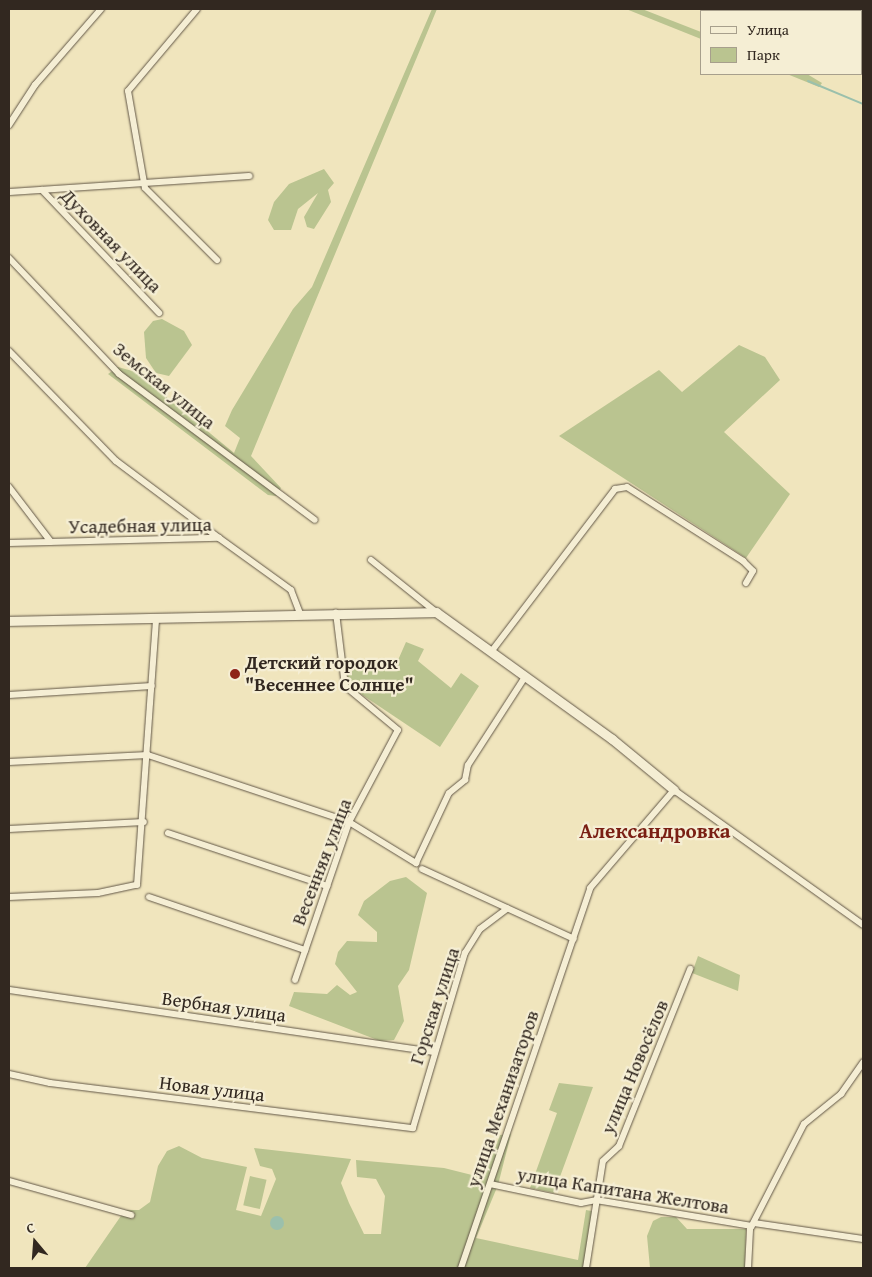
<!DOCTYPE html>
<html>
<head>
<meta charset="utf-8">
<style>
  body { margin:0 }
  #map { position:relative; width:872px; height:1277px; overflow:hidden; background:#f0e5bd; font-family:"Gentium Book Plus",serif }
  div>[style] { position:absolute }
  .green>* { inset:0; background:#bac490; transform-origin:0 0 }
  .water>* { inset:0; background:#9bc0ac }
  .round { border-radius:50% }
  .stream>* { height:2px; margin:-1px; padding:0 1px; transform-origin:1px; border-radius:1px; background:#9bc0ac }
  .roads { filter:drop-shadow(0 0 1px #625747) drop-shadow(0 0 1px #625747) }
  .street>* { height:6px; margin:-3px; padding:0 3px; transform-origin:3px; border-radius:3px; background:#f5eed4 }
  .secondary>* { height:9px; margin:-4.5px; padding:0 4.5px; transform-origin:4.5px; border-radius:4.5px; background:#f5eed4 }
  .dots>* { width:14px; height:14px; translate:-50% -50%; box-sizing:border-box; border:2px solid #f5eed4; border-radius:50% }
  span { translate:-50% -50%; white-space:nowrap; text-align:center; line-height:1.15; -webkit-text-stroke:4.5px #f5eed4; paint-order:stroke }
  .street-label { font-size:19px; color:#322820 }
  .poi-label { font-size:19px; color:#322820; font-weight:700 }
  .left { translate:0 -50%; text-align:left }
  .quarter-label { font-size:21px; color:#7a1f14; font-weight:700 }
  .frame { position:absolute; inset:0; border:10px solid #322820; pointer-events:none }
  .legend { position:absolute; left:700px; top:10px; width:162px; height:65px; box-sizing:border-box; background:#f5eed4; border:1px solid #a79f8c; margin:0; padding:6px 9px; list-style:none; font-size:15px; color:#322820 }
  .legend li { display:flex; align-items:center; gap:10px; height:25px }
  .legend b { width:25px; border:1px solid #a79f8c }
  .north { position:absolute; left:10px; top:1217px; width:50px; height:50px; -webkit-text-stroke:4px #f5eed4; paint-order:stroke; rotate:342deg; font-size:14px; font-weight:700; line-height:20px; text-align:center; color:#322820 }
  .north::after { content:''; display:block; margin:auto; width:18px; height:22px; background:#322820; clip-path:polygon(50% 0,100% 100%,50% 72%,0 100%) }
</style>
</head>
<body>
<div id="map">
  <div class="green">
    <div style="clip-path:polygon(432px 9px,437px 9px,251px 456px,281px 488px,276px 496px,268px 495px,108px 374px,118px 367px,136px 372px,234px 453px,240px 438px,225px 426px,232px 410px,293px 309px,312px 287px)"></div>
    <div style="clip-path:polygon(626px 9px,642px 9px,701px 32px,701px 39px)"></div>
    <div style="clip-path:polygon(787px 74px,807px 74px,822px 83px,819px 87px)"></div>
    <div style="clip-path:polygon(324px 169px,334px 183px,328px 190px,331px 202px,314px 229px,307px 227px,304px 217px,318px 193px,298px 209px,291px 230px,274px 230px,268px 220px,274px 202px,289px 184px)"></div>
    <div style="clip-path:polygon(162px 319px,184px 331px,192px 345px,169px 376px,156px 373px,146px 358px,144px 332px,153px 321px)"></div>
    <div style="clip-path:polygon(739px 345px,765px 357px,780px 380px,724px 432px,790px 494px,746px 558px,559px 436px,659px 370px,682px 392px)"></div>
    <div style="clip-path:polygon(406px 642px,424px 649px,418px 661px,451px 688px,461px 673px,479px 686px,440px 747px,349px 686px,346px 661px,395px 667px)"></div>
    <div style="clip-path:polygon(406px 877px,427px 893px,409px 970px,398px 986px,404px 1021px,394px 1040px,380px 1041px,289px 1006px,294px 992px,327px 994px,337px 985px,350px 995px,357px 992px,335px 964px,338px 952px,347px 941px,377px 942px,377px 932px,358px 915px,364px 901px,390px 881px)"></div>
    <div style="clip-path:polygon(698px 956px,740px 975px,738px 991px,692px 973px)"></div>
    <div style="clip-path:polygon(559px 1083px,593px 1087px,554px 1193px,530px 1188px,557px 1113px,549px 1110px)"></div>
    <div style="clip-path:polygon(511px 1134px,498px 1185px,476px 1238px,578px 1260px,586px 1210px,597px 1212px,584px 1268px,85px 1268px,125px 1210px,139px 1210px,150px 1202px,158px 1166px,167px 1151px,179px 1146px,202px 1158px,247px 1167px,236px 1210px,261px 1216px,276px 1179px,272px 1169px,260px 1166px,254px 1148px,351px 1159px,341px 1183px,349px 1203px,364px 1234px,381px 1234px,385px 1196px,376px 1179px,357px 1177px,356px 1160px,444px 1168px,484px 1178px,500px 1135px)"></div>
    <div style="left:250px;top:1176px;width:17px;height:30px;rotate:13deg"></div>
    <div style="clip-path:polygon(661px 1217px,676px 1217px,687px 1229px,746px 1229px,745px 1268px,650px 1268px,647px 1236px,653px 1221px)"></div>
  </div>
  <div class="water">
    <div class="round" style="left:270px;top:1216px;width:14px;height:14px"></div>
  </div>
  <div class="stream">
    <div style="left:808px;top:81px;width:60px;rotate:22.7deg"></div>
  </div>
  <div class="roads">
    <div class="street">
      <div style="left:197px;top:9px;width:107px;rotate:130.1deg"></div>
      <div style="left:128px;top:91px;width:98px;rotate:80.1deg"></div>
      <div style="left:145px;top:188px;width:102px;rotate:45deg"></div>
      <div style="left:9px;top:125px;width:48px;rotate:-57deg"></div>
      <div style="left:35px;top:85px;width:101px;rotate:-49deg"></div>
      <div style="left:42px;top:190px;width:170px;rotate:46.4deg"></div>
      <div style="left:9px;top:192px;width:241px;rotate:-3.8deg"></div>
      <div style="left:9px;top:258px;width:160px;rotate:46.5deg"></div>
      <div style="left:119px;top:374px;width:244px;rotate:36.7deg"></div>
      <div style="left:9px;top:351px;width:153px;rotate:45.8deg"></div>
      <div style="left:116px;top:461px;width:129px;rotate:36.8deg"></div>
      <div style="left:9px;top:487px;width:69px;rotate:52.6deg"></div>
      <div style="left:9px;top:543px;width:210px;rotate:-1.4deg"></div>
      <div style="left:219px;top:538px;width:89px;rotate:35.8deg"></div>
      <div style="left:291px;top:590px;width:25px;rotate:69deg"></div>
      <div style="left:371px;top:560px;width:83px;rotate:38.7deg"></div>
      <div style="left:491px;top:652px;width:205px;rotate:-52.7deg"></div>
      <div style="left:615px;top:489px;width:12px;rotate:-9deg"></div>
      <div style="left:627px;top:487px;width:138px;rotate:32.5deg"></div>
      <div style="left:743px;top:561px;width:14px;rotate:45deg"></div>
      <div style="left:753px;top:571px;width:14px;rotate:120deg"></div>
      <div style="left:9px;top:695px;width:143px;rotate:-3.6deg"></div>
      <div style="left:9px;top:762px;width:139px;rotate:-2.9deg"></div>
      <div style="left:148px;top:755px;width:212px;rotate:18.4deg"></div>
      <div style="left:349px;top:822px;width:79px;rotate:31.5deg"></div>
      <div style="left:416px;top:863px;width:77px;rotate:-64.8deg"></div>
      <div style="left:449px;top:793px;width:21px;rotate:-39deg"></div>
      <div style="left:465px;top:780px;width:15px;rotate:-79deg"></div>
      <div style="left:468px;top:765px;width:105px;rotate:-57.1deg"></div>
      <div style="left:9px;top:829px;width:135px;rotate:-3deg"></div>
      <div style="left:168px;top:833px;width:168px;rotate:18.4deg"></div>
      <div style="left:422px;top:869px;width:167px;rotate:24.7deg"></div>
      <div style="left:9px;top:897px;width:89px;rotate:-2.6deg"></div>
      <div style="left:98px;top:893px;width:40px;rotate:-12deg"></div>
      <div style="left:137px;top:885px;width:268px;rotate:-85.9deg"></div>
      <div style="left:149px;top:897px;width:165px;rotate:18.8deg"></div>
      <div style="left:295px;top:980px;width:167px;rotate:-71.1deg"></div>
      <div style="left:349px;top:822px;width:104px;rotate:-62deg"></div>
      <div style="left:398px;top:730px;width:69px;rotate:-140.3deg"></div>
      <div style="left:345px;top:686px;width:74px;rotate:-97deg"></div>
      <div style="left:9px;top:990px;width:430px;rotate:8.3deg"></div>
      <div style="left:9px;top:1074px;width:42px;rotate:12.4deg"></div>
      <div style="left:50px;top:1083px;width:366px;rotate:7.1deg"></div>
      <div style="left:413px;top:1128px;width:183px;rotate:-73.5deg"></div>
      <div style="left:465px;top:953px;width:28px;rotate:-58deg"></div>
      <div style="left:480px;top:929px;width:34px;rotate:-37deg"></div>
      <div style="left:9px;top:1181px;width:127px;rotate:15.6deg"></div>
      <div style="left:490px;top:1184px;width:93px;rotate:11.8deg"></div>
      <div style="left:581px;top:1203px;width:15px;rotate:-11deg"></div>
      <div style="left:596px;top:1200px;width:158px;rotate:9.5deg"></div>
      <div style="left:754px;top:1223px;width:110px;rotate:8.4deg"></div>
      <div style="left:461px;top:1268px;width:401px;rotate:-71.2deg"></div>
      <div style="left:590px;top:888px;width:129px;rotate:-49.4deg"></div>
      <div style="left:674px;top:790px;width:232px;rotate:35.5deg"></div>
      <div style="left:586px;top:1268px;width:108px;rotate:-81deg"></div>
      <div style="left:603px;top:1161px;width:22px;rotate:-43deg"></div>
      <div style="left:619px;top:1146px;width:191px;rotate:-68.1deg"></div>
      <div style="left:748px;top:1268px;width:39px;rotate:-87deg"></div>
      <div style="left:750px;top:1229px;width:118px;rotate:-62.8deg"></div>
      <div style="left:804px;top:1124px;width:48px;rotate:-39deg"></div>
      <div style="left:841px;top:1094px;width:39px;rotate:-55deg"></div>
    </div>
    <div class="secondary">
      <div style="left:9px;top:621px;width:427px;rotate:-1.2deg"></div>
      <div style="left:436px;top:612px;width:217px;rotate:35.8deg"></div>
      <div style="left:612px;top:739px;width:80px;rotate:39.4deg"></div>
    </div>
  </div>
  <div class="dots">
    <div style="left:235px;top:674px;background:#8f2418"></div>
  </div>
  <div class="street-label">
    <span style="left:111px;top:241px;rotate:46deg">Духовная улица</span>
    <span style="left:164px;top:386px;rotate:39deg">Земская улица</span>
    <span style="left:140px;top:526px;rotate:-1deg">Усадебная улица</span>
    <span style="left:322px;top:862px;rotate:-69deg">Весенняя улица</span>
    <span style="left:435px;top:1006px;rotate:-72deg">Горская улица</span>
    <span style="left:224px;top:1007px;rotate:8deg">Вербная улица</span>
    <span style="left:635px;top:1067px;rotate:-67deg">улица Новосёлов</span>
    <span style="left:212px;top:1089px;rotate:7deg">Новая улица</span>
    <span style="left:503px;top:1099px;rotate:-71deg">улица Механизаторов</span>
    <span style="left:623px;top:1191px;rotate:9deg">улица Капитана Желтова</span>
  </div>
  <div class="poi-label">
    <span class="left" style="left:245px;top:674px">Детский городок<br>"Весеннее Солнце"</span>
  </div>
  <div class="quarter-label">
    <span style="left:655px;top:831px">Александровка</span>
  </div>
  <div class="frame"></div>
  <ul class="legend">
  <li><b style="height:6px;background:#f5eed4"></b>Улица</li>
  <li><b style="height:14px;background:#bac490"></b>Парк</li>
  </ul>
  <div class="north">С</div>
</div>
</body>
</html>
